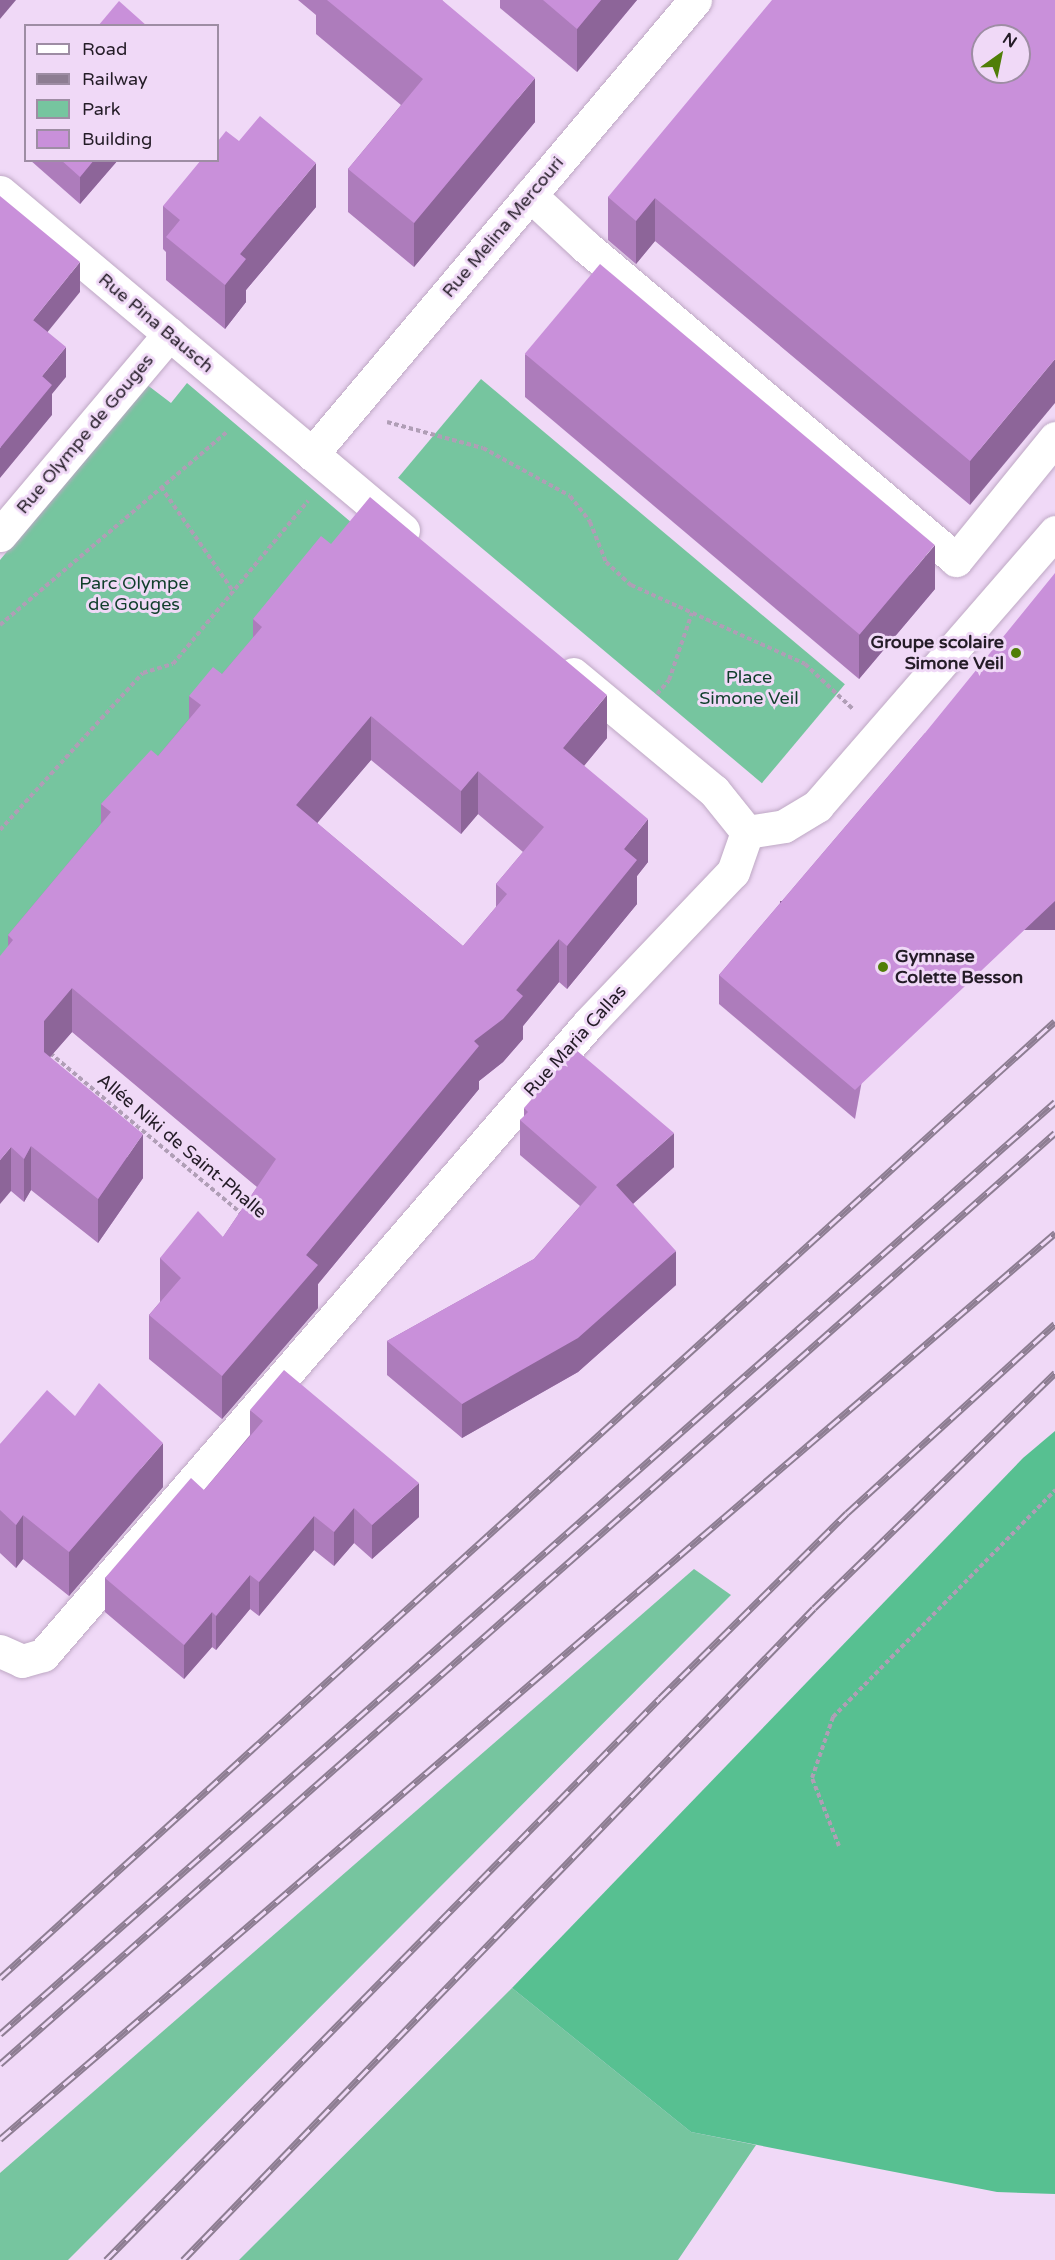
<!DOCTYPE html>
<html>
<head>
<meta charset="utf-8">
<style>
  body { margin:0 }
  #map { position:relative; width:1055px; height:2260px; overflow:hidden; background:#f0d9f7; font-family:"Varela Round",sans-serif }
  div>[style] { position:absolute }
  .green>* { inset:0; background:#76c59f; transform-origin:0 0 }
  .forest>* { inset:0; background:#57c091 }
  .path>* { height:4px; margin-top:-2px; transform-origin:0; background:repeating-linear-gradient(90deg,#b09eb6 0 4.5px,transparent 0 7.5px) }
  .roads { filter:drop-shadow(0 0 2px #bea8c4) drop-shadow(0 0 2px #bea8c4) }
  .minor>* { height:33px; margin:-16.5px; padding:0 16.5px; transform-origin:16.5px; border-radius:16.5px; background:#fff }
  .rail>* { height:7px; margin-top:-3.5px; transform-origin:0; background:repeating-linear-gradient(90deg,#f0d9f7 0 14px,#8d7d92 0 28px); box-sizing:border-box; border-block:2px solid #8d7d92 }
  .wall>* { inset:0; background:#ad7cbb }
  .shaded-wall>* { inset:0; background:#8d6599; transform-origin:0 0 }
  .building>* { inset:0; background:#c990da; transform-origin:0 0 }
  .dots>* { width:16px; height:16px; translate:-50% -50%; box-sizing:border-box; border:3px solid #f0d9f7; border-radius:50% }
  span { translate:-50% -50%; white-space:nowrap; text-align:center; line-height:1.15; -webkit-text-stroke:6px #f0d9f7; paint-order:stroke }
  .street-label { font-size:18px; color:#241c27 }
  .park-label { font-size:18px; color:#103e2b }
  .poi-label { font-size:18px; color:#241c27; font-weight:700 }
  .right { translate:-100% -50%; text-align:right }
  .left { translate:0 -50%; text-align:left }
  .legend { position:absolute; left:24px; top:24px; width:195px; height:138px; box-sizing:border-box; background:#f0d9f7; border:2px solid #9e8da4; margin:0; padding:8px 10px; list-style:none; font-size:18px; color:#241c27 }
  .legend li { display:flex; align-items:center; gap:12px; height:30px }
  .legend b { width:30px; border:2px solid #9e8da4 }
  .north { position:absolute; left:971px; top:24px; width:60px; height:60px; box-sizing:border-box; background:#f0d9f7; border:2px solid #9e8da4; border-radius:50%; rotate:33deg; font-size:16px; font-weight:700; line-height:24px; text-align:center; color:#241c27 }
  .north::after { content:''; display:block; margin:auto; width:21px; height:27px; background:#507e08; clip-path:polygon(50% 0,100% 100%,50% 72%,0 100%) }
</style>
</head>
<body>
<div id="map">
  <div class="green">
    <div style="left:481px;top:379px;width:475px;height:129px;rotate:40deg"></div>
    <div style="clip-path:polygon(187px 383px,352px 523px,0 961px,0 560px,146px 384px,171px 403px)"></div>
    <div style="clip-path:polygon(694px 1569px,731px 1595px,68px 2260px,0 2260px,0 2173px)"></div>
    <div style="clip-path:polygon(512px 1988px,691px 2132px,756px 2145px,678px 2260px,239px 2260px)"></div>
  </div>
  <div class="forest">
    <div style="clip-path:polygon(1055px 1431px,1055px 2194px,997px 2192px,691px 2132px,512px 1988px,1023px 1458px)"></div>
  </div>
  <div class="path">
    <div style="left:387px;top:422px;width:99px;rotate:15.2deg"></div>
    <div style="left:483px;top:448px;width:99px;rotate:28.9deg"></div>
    <div style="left:570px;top:496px;width:33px;rotate:52deg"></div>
    <div style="left:590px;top:522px;width:43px;rotate:68.2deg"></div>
    <div style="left:606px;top:562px;width:34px;rotate:43deg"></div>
    <div style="left:631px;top:585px;width:191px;rotate:24.4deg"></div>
    <div style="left:805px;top:664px;width:66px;rotate:43.2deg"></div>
    <div style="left:161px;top:487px;width:126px;rotate:55.3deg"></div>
    <div style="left:0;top:625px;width:299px;rotate:-40.4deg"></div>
    <div style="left:657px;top:694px;width:18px;rotate:-49deg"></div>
    <div style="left:669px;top:680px;width:71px;rotate:-71.1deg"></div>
    <div style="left:0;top:830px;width:212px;rotate:-47.7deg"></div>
    <div style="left:143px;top:673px;width:31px;rotate:-17deg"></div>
    <div style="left:173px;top:664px;width:212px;rotate:-50.4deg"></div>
    <div style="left:50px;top:1053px;width:251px;rotate:40deg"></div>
    <div style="left:839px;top:1846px;width:73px;rotate:-111.7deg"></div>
    <div style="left:812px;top:1778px;width:65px;rotate:-71deg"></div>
    <div style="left:833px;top:1717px;width:318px;rotate:-45.6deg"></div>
  </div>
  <div class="roads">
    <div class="minor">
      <div style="left:0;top:192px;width:526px;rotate:39.99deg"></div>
      <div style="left:530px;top:195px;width:75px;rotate:42.8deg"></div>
      <div style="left:585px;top:246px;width:486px;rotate:40.2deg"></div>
      <div style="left:956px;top:560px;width:157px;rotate:-50.9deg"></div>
      <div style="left:312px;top:454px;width:594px;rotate:-49.85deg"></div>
      <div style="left:0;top:535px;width:263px;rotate:-49.9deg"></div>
      <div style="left:747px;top:832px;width:37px;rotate:-9deg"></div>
      <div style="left:784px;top:826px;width:39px;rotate:-31deg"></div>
      <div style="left:817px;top:806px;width:363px;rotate:-49deg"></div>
      <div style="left:0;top:1651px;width:24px;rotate:24deg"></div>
      <div style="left:22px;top:1661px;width:22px;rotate:-16deg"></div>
      <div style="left:43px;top:1655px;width:834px;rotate:-49.18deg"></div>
      <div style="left:588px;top:1024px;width:210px;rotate:-46.4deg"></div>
      <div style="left:733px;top:872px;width:42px;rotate:-70.7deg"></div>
      <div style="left:747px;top:832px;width:53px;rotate:-128.8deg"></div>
      <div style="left:714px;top:791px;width:183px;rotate:-140.3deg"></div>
    </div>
  </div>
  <div class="rail">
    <div style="left:0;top:1978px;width:1424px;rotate:-42.21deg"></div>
    <div style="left:0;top:2034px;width:1408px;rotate:-41.46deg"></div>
    <div style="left:0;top:2064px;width:1407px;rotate:-41.43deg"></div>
    <div style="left:0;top:2139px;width:1391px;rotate:-40.65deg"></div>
    <div style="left:106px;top:2260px;width:789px;rotate:-45.41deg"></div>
    <div style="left:660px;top:1698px;width:263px;rotate:-44.7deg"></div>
    <div style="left:847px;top:1513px;width:281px;rotate:-42.3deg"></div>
    <div style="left:183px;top:2260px;width:907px;rotate:-45.94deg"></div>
    <div style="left:814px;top:1608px;width:337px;rotate:-44.3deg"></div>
  </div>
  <div class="wall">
    <div style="clip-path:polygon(298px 0,442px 0,535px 122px,414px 267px,348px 212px,348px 169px,401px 105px,316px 34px,316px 15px)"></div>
    <div style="clip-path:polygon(500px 0,637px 0,577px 72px,500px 8px)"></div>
    <div style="clip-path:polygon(1055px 0,970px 505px,655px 241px,636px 264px,608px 240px,608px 197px)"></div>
    <div style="clip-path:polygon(30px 160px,118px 160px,80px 204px)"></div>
    <div style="clip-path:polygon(163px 206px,316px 207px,246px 290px,246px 302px,225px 329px,166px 280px,166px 252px,163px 249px)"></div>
    <div style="clip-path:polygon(525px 354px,935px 589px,859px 679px,525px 397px)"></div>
    <div style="clip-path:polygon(evenodd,331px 544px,607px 738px,584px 766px,648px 862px,637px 876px,637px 904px,567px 989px,559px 982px,523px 1026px,523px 1039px,503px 1062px,479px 1081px,479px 1089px,318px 1284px,318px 1308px,222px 1419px,149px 1359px,149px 1315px,160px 1302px,160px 1258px,223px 1237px,257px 1187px,72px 1032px,50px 1057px,143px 1178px,98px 1243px,31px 1190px,24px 1202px,11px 1191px,8px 935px,101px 824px,101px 804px,158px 756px,189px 719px,189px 696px,222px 674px,253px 638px,253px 619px,331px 544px,371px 760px,461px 834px,478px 814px,523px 852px,496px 884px,496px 907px,463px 946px,317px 823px,371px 760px)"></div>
    <div style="clip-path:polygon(925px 733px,855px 1119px,719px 1004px,719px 975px)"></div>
    <div style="clip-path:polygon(524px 1108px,674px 1167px,633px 1204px,676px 1285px,578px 1372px,462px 1438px,387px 1375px,387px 1341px,534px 1259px,580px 1206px,520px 1155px,520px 1120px,524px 1117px)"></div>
    <div style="clip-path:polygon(250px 1410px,419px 1517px,372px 1559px,354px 1543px,334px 1566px,314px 1550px,259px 1616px,250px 1609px,216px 1650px,212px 1647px,184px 1679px,105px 1612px,105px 1578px,204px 1490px,250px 1435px)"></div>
    <div style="clip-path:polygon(75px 1416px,163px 1487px,69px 1596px,23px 1559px,16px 1568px,0 1553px,0 1444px)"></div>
  </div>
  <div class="shaded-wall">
    <div style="clip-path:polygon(0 0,16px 0,0 19px)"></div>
    <div style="clip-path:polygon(601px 0,637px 0,577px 72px,577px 29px)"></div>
    <div style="clip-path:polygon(535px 78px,535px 122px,414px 267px,414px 223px)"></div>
    <div style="clip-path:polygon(94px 160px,118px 160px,80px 204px,80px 177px)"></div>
    <div style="clip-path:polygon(316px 163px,316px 207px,246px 290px,246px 302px,225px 329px,225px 285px,240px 254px)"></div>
    <div style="clip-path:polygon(655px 198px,655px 241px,636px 264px,636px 221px)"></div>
    <div style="clip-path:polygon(80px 262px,80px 292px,33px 350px,33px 320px)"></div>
    <div style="clip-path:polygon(66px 347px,66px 377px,52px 394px,52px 415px,0 478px,0 448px,42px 376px)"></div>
    <div style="clip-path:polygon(1055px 359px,1055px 403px,970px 505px,970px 461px)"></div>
    <div style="clip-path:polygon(935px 545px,935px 589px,859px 679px,859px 635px)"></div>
    <div style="clip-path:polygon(607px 695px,607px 738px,563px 791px,563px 748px)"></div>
    <div style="clip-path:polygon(371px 716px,371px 760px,296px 848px,296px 805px)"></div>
    <div style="clip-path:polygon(478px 771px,478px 814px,461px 834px,461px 791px)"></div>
    <div style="clip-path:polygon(648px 819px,648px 862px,637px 876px,637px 904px,567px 989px,567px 946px,624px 849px)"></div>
    <div style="left:1055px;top:901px;width:29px;height:275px;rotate:90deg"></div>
    <div style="clip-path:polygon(559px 939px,559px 982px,523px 1026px,523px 1039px,503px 1062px,479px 1081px,479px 1089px,318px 1284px,318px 1308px,222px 1419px,222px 1376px,306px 1255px,474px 1041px)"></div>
    <div style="clip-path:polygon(72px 988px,72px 1032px,44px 1064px,44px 1021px)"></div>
    <div style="clip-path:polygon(674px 1133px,674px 1167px,616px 1219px,616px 1185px)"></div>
    <div style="clip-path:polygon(143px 1134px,143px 1178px,98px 1243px,98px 1199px)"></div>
    <div style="clip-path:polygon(31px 1146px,31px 1190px,24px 1202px,24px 1159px)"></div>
    <div style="clip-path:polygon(11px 1147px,11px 1191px,0 1204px,0 1160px)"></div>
    <div style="clip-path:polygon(676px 1251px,676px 1285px,578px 1372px,462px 1438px,462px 1404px)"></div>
    <div style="clip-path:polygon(163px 1443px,163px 1487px,69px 1596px,69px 1552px)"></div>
    <div style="clip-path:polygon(419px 1483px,419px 1517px,372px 1559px,372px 1525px)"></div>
    <div style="clip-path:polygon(354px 1508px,354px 1543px,334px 1566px,334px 1532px)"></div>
    <div style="clip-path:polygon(23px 1515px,23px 1559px,16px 1568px,16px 1525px)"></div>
    <div style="clip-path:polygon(314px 1516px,314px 1550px,259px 1616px,259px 1582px)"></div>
    <div style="clip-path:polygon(250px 1575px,250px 1609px,216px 1650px,216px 1616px)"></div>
    <div style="clip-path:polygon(212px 1612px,212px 1647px,184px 1679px,184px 1645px)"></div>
  </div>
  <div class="building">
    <div style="clip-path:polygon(327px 0,442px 0,535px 78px,414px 223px,348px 169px,423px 79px)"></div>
    <div style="clip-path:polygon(543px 0,601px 0,577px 29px)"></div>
    <div style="clip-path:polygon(evenodd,772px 0,1055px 0,1055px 359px,970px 461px,655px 198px,636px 221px,608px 197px,772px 0,983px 36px,1019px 36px,1019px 72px,983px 72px,983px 36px)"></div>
    <div style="clip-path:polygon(119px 1px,147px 26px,98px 26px)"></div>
    <div style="clip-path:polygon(260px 116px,316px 163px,240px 254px,246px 259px,225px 285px,166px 237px,180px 220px,163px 206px,201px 160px,218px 160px,218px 141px,226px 131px,239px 141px)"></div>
    <div style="clip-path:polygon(61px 160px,94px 160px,80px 177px)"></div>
    <div style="clip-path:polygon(0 196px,80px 262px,33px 320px,66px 347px,42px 376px,52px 385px,0 448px)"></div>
    <div style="left:600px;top:264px;width:437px;height:117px;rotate:40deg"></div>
    <div style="clip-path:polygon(evenodd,370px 497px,607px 695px,563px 748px,648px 819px,624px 849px,637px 860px,567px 946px,559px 939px,516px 990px,523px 996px,503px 1019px,474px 1041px,479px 1046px,306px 1255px,318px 1265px,222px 1376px,149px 1315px,181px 1278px,160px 1258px,198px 1211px,223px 1237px,276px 1159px,72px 988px,44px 1021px,44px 1052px,143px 1134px,98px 1199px,31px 1146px,24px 1159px,11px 1147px,0 1160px,0 956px,13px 940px,8px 935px,111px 812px,101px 804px,151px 750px,158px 756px,201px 705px,189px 696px,213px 667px,222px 674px,262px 627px,253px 619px,321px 536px,331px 544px,370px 497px,371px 716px,461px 791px,478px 771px,544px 827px,496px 884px,507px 894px,463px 946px,296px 805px,371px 716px)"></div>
    <div style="clip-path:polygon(1055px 573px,1055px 901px,855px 1090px,719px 975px,925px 733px)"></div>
    <div style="clip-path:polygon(575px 1049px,674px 1133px,616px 1185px,676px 1251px,578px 1338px,462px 1404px,387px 1341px,534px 1259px,597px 1187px,520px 1120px,528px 1112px,524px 1108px)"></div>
    <div style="clip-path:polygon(284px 1370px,419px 1483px,372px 1525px,354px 1508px,334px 1532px,314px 1516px,259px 1582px,250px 1575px,216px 1616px,212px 1612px,184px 1645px,105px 1578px,191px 1478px,204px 1490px,263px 1421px,250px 1410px)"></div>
    <div style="clip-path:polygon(99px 1383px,163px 1443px,69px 1552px,23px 1515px,16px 1525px,0 1510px,0 1444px,47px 1390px,75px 1416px)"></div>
  </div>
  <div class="dots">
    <div style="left:1016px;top:653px;background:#507e08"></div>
    <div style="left:883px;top:967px;background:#507e08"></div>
  </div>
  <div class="street-label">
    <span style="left:503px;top:227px;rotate:-50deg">Rue Melina Mercouri</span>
    <span style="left:156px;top:323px;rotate:40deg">Rue Pina Bausch</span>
    <span style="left:85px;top:434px;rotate:-50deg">Rue Olympe de Gouges</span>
    <span style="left:575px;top:1041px;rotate:-48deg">Rue Maria Callas</span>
    <span style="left:182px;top:1146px;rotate:40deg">Allée Niki de Saint-Phalle</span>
  </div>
  <div class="park-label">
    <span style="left:134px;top:594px">Parc Olympe<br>de Gouges</span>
    <span style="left:749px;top:688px">Place<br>Simone Veil</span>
  </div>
  <div class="poi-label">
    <span class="right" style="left:1004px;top:653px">Groupe scolaire<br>Simone Veil</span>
    <span class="left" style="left:895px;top:967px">Gymnase<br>Colette Besson</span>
  </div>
  <ul class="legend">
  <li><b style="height:8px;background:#fff"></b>Road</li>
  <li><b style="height:8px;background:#8d7d92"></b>Railway</li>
  <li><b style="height:16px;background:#76c59f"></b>Park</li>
  <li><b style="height:16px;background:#c990da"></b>Building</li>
  </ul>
  <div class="north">N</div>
</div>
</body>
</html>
